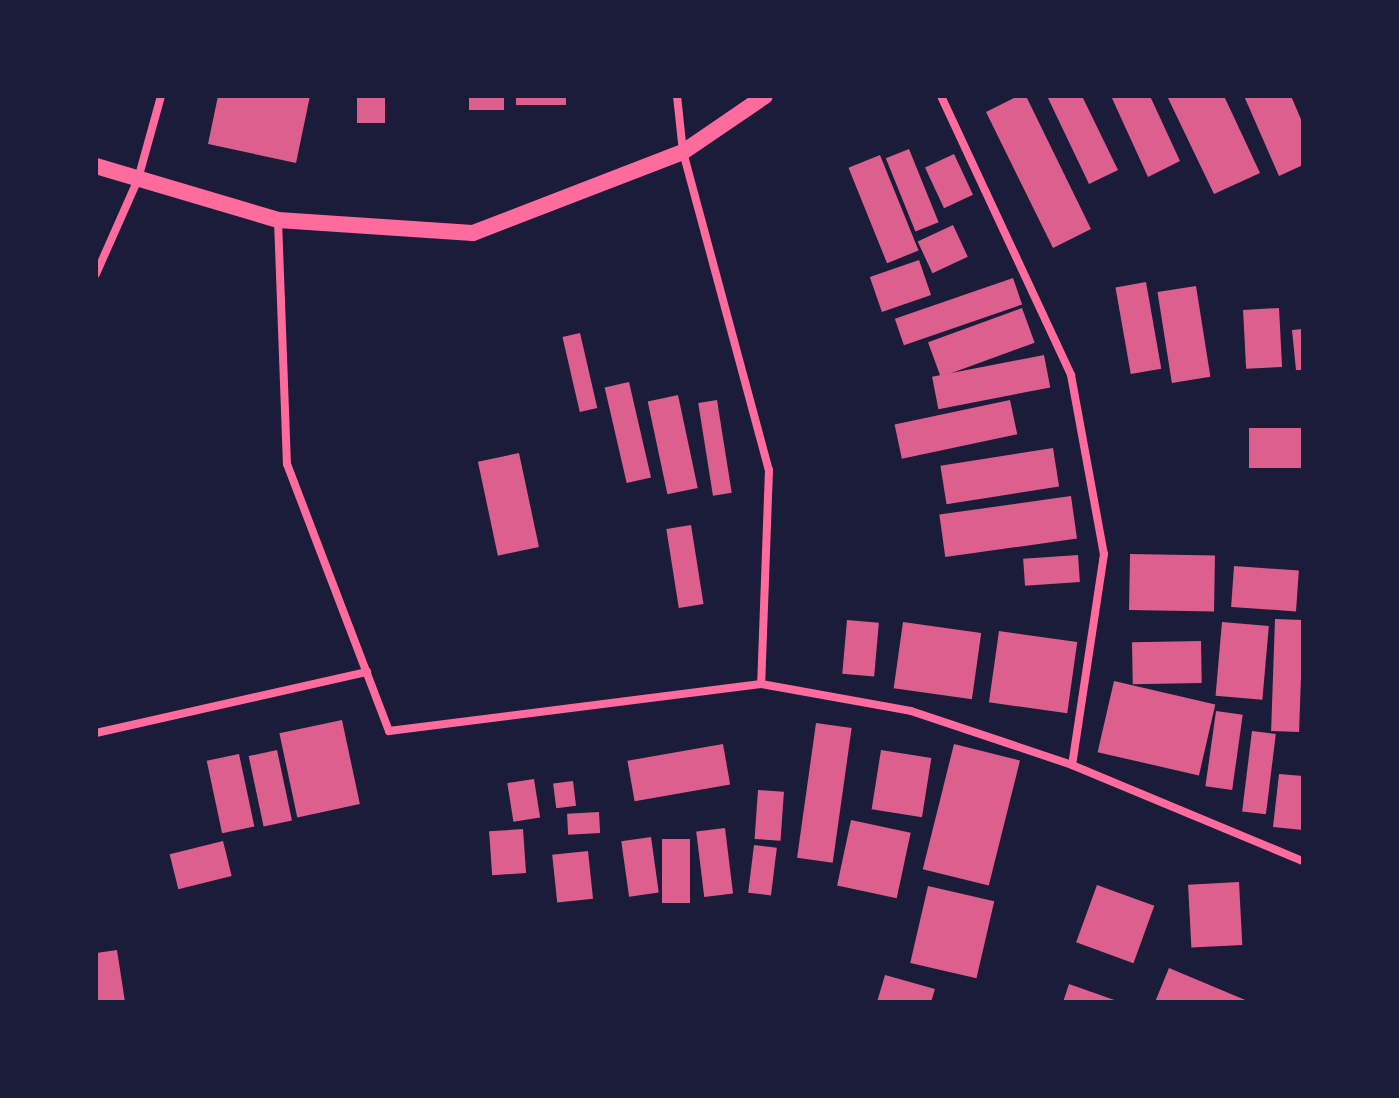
<!DOCTYPE html>
<html>
<head>
<meta charset="utf-8">
<style>
  body { margin:0 }
  #map { position:relative; width:1399px; height:1098px; overflow:hidden; background:#1b1b3a; font-family:Georgia,serif }
  div>[style] { position:absolute }
  .building>* { inset:0; background:#dd5f8e; transform-origin:0 0 }
  .minor>* { height:8px; margin:-4px; padding:0 4px; transform-origin:4px; border-radius:4px; background:#ff6b9d }
  .secondary>* { height:16px; margin:-8px; padding:0 8px; transform-origin:8px; border-radius:8px; background:#ff6b9d }
  span { translate:-50% -50%; white-space:nowrap; text-align:center; line-height:1.15; -webkit-text-stroke:8px #1b1b3a; paint-order:stroke }
  .frame { position:absolute; inset:0; border:98px solid #1b1b3a; pointer-events:none }
</style>
</head>
<body>
<div id="map">
  <div class="building">
    <div style="clip-path:polygon(218px 96px,310px 96px,296px 163px,208px 144px)"></div>
    <div style="left:357px;top:96px;width:28px;height:27px"></div>
    <div style="left:469px;top:96px;width:35px;height:14px"></div>
    <div style="left:516px;top:96px;width:50px;height:9px"></div>
    <div style="clip-path:polygon(1018px 96px,1026px 96px,1091px 229px,1053px 248px,986px 112px)"></div>
    <div style="clip-path:polygon(1047px 96px,1082px 96px,1118px 170px,1089px 184px)"></div>
    <div style="clip-path:polygon(1111px 96px,1150px 96px,1180px 161px,1148px 177px)"></div>
    <div style="clip-path:polygon(1167px 96px,1224px 96px,1260px 173px,1214px 194px)"></div>
    <div style="clip-path:polygon(1244px 96px,1291px 96px,1303px 124px,1303px 165px,1279px 176px)"></div>
    <div style="left:909px;top:149px;width:79px;height:25px;rotate:68deg"></div>
    <div style="left:954px;top:154px;width:45px;height:32px;rotate:65deg"></div>
    <div style="left:880px;top:155px;width:103px;height:34px;rotate:68deg"></div>
    <div style="left:953px;top:225px;width:35px;height:39px;rotate:65deg"></div>
    <div style="left:919px;top:260px;width:37px;height:52px;rotate:71deg"></div>
    <div style="left:1013px;top:278px;width:28px;height:125px;rotate:71deg"></div>
    <div style="left:1146px;top:282px;width:88px;height:31px;rotate:80deg"></div>
    <div style="left:1196px;top:286px;width:92px;height:39px;rotate:81deg"></div>
    <div style="left:1022px;top:308px;width:37px;height:100px;rotate:70deg"></div>
    <div style="left:1279px;top:308px;width:59px;height:36px;rotate:87deg"></div>
    <div style="clip-path:polygon(1303px 329px,1303px 370px,1296px 370px,1292px 330px)"></div>
    <div style="left:580px;top:333px;width:77px;height:18px;rotate:77deg"></div>
    <div style="left:1044px;top:355px;width:33px;height:114px;rotate:79deg"></div>
    <div style="left:629px;top:382px;width:98px;height:25px;rotate:77deg"></div>
    <div style="left:678px;top:395px;width:95px;height:31px;rotate:78deg"></div>
    <div style="left:717px;top:400px;width:94px;height:19px;rotate:81deg"></div>
    <div style="left:1010px;top:400px;width:35px;height:118px;rotate:78deg"></div>
    <div style="left:1303px;top:428px;width:40px;height:54px;rotate:90deg"></div>
    <div style="left:1053px;top:448px;width:39px;height:114px;rotate:81deg"></div>
    <div style="left:519px;top:453px;width:96px;height:42px;rotate:78deg"></div>
    <div style="left:1071px;top:496px;width:43px;height:133px;rotate:82deg"></div>
    <div style="left:691px;top:525px;width:80px;height:25px;rotate:81deg"></div>
    <div style="left:1130px;top:554px;width:85px;height:56px;rotate:1deg"></div>
    <div style="left:1078px;top:555px;width:27px;height:55px;rotate:86deg"></div>
    <div style="left:1234px;top:566px;width:65px;height:41px;rotate:4deg"></div>
    <div style="left:1275px;top:619px;width:28px;height:112px;rotate:2deg"></div>
    <div style="left:847px;top:620px;width:32px;height:54px;rotate:5deg"></div>
    <div style="left:903px;top:622px;width:79px;height:67px;rotate:8deg"></div>
    <div style="left:1222px;top:622px;width:47px;height:74px;rotate:5deg"></div>
    <div style="left:999px;top:631px;width:79px;height:72px;rotate:8deg"></div>
    <div style="left:1201px;top:641px;width:42px;height:69px;rotate:89deg"></div>
    <div style="left:1114px;top:681px;width:104px;height:73px;rotate:13deg"></div>
    <div style="left:1216px;top:711px;width:27px;height:76px;rotate:8deg"></div>
    <div style="left:342px;top:720px;width:86px;height:64px;rotate:78deg"></div>
    <div style="left:816px;top:723px;width:36px;height:136px;rotate:8deg"></div>
    <div style="left:1252px;top:731px;width:24px;height:81px;rotate:7deg"></div>
    <div style="left:723px;top:744px;width:41px;height:97px;rotate:80deg"></div>
    <div style="left:954px;top:744px;width:68px;height:129px;rotate:14deg"></div>
    <div style="left:277px;top:750px;width:72px;height:29px;rotate:78deg"></div>
    <div style="left:881px;top:750px;width:51px;height:60px;rotate:9deg"></div>
    <div style="left:239px;top:754px;width:74px;height:33px;rotate:78deg"></div>
    <div style="clip-path:polygon(1279px 774px,1303px 776px,1303px 830px,1273px 827px)"></div>
    <div style="left:534px;top:779px;width:39px;height:27px;rotate:81deg"></div>
    <div style="left:573px;top:781px;width:25px;height:20px;rotate:83deg"></div>
    <div style="left:758px;top:790px;width:26px;height:49px;rotate:4deg"></div>
    <div style="left:599px;top:812px;width:21px;height:32px;rotate:87deg"></div>
    <div style="left:851px;top:820px;width:61px;height:67px;rotate:12deg"></div>
    <div style="left:725px;top:828px;width:66px;height:29px;rotate:83deg"></div>
    <div style="left:523px;top:829px;width:44px;height:34px;rotate:86deg"></div>
    <div style="left:651px;top:837px;width:56px;height:30px;rotate:82deg"></div>
    <div style="left:662px;top:839px;width:28px;height:64px"></div>
    <div style="left:223px;top:841px;width:36px;height:55px;rotate:76deg"></div>
    <div style="left:754px;top:845px;width:23px;height:48px;rotate:7deg"></div>
    <div style="left:588px;top:851px;width:48px;height:36px;rotate:84deg"></div>
    <div style="left:1239px;top:882px;width:63px;height:51px;rotate:87deg"></div>
    <div style="left:1097px;top:885px;width:61px;height:61px;rotate:20deg"></div>
    <div style="left:928px;top:886px;width:68px;height:79px;rotate:13deg"></div>
    <div style="clip-path:polygon(117px 950px,125px 1002px,96px 1002px,96px 953px)"></div>
    <div style="clip-path:polygon(1169px 968px,1250px 1002px,1155px 1002px)"></div>
    <div style="clip-path:polygon(885px 975px,935px 989px,931px 1002px,877px 1002px)"></div>
    <div style="clip-path:polygon(1069px 984px,1120px 1002px,1063px 1002px)"></div>
  </div>
  <div class="minor">
    <div style="left:677px;top:96px;width:56px;rotate:83.9deg"></div>
    <div style="left:683px;top:152px;width:329px;rotate:74.9deg"></div>
    <div style="left:769px;top:470px;width:214px;rotate:92.1deg"></div>
    <div style="left:941px;top:96px;width:308px;rotate:65deg"></div>
    <div style="left:1071px;top:375px;width:182px;rotate:79.6deg"></div>
    <div style="left:1104px;top:554px;width:213px;rotate:98.6deg"></div>
    <div style="left:1072px;top:765px;width:250px;rotate:22.6deg"></div>
    <div style="left:278px;top:220px;width:244px;rotate:87.9deg"></div>
    <div style="left:287px;top:464px;width:286px;rotate:69.1deg"></div>
    <div style="left:389px;top:731px;width:375px;rotate:-7.2deg"></div>
    <div style="left:761px;top:684px;width:152px;rotate:10.2deg"></div>
    <div style="left:911px;top:711px;width:170px;rotate:18.5deg"></div>
    <div style="left:96px;top:274px;width:104px;rotate:-66.1deg"></div>
    <div style="left:138px;top:179px;width:86px;rotate:-74.5deg"></div>
    <div style="left:96px;top:733px;width:278px;rotate:-12.7deg"></div>
  </div>
  <div class="secondary">
    <div style="left:96px;top:166px;width:190px;rotate:16.5deg"></div>
    <div style="left:278px;top:220px;width:195px;rotate:3.8deg"></div>
    <div style="left:473px;top:233px;width:225px;rotate:-21.1deg"></div>
    <div style="left:683px;top:152px;width:99px;rotate:-34.3deg"></div>
  </div>
  <div class="frame"></div>
</div>
</body>
</html>
